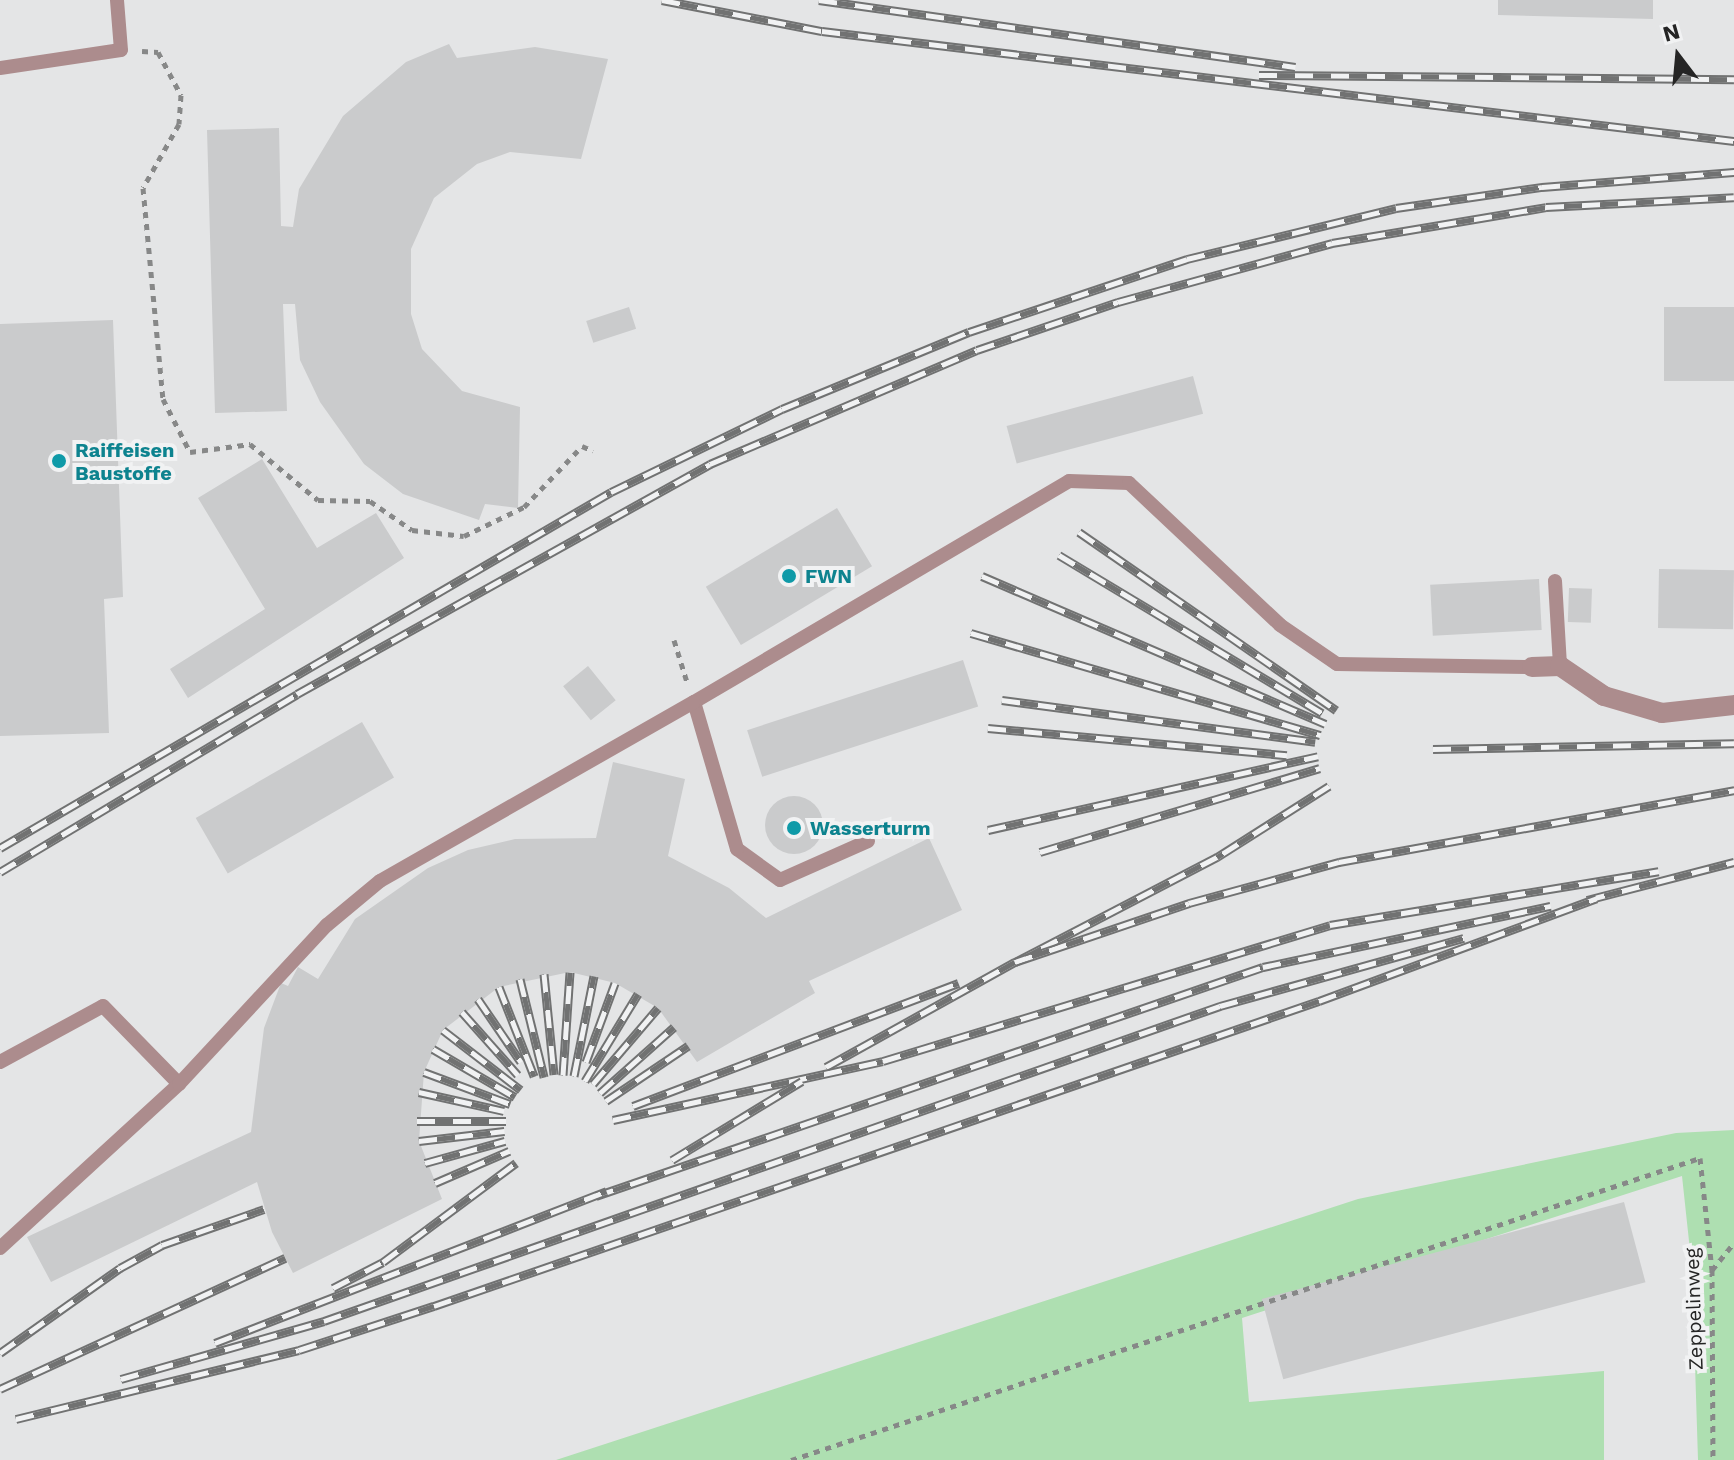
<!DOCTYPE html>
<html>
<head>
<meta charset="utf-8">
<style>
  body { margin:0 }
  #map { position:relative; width:1734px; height:1460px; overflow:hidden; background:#e4e5e6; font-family:"Work Sans",sans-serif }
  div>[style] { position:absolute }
  .green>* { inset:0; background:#aedfb1 }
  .building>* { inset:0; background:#cacbcc; transform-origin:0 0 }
  .round { border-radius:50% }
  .path>* { height:5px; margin-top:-2.5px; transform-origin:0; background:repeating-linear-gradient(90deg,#878888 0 6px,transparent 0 12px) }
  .lane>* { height:14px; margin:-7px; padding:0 7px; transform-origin:7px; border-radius:7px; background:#ac8c8d }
  .street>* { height:20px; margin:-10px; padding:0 10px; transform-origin:10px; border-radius:10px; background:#ac8c8d }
  .rail>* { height:9px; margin-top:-4.5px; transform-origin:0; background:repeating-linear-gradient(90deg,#f1f2f3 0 18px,#717272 0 36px); box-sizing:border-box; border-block:2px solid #717272 }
  .dots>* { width:22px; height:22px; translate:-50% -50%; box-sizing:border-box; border:4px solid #f1f2f3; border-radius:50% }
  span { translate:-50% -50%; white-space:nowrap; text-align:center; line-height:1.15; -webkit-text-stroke:8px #f1f2f3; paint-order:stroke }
  .culture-label { font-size:20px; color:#0d838f; font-weight:700 }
  .left { translate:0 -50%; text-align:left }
  .street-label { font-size:20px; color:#252525 }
  .north { position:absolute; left:1638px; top:16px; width:80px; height:80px; -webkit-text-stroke:6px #f1f2f3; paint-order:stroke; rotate:344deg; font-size:22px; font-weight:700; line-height:32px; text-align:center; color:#252525 }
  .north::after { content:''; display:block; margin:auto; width:28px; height:36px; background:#252525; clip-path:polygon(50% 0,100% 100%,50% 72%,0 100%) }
</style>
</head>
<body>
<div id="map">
  <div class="green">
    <div style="clip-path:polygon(1734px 1130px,1734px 1460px,1698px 1460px,1692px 1269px,1682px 1176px,1242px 1318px,1249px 1402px,1604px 1371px,1604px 1460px,556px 1460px,1358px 1199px,1676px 1133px)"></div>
  </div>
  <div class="building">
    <div style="clip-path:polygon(1498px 0,1653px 0,1653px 19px,1498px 15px)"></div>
    <div style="clip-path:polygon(449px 44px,457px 58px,535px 47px,608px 59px,581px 159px,510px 152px,477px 164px,434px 198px,411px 249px,411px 314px,422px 349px,462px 391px,520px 407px,518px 508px,485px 504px,479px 520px,403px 494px,364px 464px,320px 402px,300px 360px,295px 304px,283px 304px,287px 411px,215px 413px,207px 130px,279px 128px,281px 226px,293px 227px,299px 189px,343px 116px,406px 62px)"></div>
    <div style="left:629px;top:307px;width:23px;height:45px;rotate:72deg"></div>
    <div style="left:1734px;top:307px;width:74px;height:70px;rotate:90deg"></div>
    <div style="clip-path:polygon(113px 320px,123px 597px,104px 599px,109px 733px,0 736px,0 324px)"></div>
    <div style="left:1193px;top:376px;width:39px;height:193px;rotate:75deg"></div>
    <div style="clip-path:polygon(262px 459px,317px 548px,376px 513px,404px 558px,188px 698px,170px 669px,265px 609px,198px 498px)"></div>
    <div style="left:837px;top:508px;width:68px;height:153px;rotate:59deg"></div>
    <div style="left:1659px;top:569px;width:75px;height:59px;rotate:1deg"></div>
    <div style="left:1539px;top:579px;width:51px;height:109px;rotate:87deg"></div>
    <div style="left:1569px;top:588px;width:23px;height:34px;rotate:2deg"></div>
    <div style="left:963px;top:660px;width:49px;height:227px;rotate:72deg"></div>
    <div style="left:588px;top:666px;width:44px;height:32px;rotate:51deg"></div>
    <div style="left:362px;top:722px;width:64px;height:192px;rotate:60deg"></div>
    <div style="clip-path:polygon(613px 762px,685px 779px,668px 856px,729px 888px,766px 918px,929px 838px,962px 910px,809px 981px,815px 993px,697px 1062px,658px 1008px,615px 983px,570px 972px,499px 987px,443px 1030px,424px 1072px,419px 1141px,442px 1199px,293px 1273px,272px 1232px,257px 1182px,51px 1282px,27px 1237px,251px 1132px,264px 1028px,281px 983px,288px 986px,298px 967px,318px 979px,355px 919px,428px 868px,468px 850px,515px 839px,596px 838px)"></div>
    <div class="round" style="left:765px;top:796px;width:58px;height:58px"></div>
    <div style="left:1624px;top:1202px;width:83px;height:375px;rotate:75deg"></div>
  </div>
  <div class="path">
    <div style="left:142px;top:51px;width:16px;rotate:4deg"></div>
    <div style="left:158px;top:52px;width:49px;rotate:61.9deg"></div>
    <div style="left:181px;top:95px;width:29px;rotate:94deg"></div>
    <div style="left:179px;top:124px;width:73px;rotate:119.4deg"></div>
    <div style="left:143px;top:188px;width:212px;rotate:84.6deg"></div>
    <div style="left:163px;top:399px;width:59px;rotate:63deg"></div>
    <div style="left:190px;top:452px;width:61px;rotate:-7.6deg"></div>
    <div style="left:250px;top:444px;width:88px;rotate:39.5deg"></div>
    <div style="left:318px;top:500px;width:52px;rotate:1.1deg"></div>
    <div style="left:370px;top:501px;width:51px;rotate:34.6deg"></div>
    <div style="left:412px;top:530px;width:52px;rotate:6.6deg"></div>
    <div style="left:464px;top:536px;width:67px;rotate:-25.8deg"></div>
    <div style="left:524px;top:507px;width:84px;rotate:-46.4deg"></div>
    <div style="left:582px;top:446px;width:12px;rotate:24deg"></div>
    <div style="left:674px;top:640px;width:44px;rotate:72.8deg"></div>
    <div style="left:1712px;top:1270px;width:35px;rotate:-51deg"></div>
    <div style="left:791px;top:1460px;width:958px;rotate:-18.38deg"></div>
    <div style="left:1700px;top:1158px;width:113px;rotate:83.9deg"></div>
    <div style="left:1712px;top:1270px;width:190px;rotate:89.7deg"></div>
  </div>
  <div class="lane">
    <div style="left:0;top:68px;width:122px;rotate:-8.5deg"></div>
    <div style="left:121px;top:50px;width:50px;rotate:-94.6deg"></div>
    <div style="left:1555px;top:581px;width:85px;rotate:86.6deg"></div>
    <div style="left:868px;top:841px;width:96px;rotate:156.1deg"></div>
    <div style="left:780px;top:880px;width:53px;rotate:-144.2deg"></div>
    <div style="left:737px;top:849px;width:153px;rotate:-106.3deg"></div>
    <div style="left:694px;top:702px;width:435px;rotate:-30.5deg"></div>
    <div style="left:1069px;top:481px;width:60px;rotate:1.9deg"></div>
    <div style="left:1129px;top:483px;width:207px;rotate:43.2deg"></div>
    <div style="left:1280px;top:625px;width:69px;rotate:34.4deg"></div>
    <div style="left:1337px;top:664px;width:195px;rotate:0.9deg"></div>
    <div style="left:0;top:1062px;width:117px;rotate:-28.5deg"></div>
    <div style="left:103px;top:1006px;width:109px;rotate:45.7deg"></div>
    <div style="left:0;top:1248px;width:243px;rotate:-42.5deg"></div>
    <div style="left:179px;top:1084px;width:217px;rotate:-47.1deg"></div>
    <div style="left:327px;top:925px;width:69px;rotate:-39.7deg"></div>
    <div style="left:380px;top:881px;width:361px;rotate:-29.7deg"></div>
  </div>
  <div class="street">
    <div style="left:1532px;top:667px;width:28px;rotate:-2deg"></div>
    <div style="left:1560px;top:666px;width:53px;rotate:34.3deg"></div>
    <div style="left:1604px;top:696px;width:60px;rotate:16.3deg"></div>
    <div style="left:1662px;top:713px;width:72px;rotate:-6.3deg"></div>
  </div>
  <div class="rail">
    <div style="left:662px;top:0;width:163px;rotate:11deg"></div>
    <div style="left:822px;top:31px;width:919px;rotate:6.88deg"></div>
    <div style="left:819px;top:0;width:481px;rotate:8deg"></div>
    <div style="left:1259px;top:75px;width:475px;rotate:0.5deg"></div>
    <div style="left:1079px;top:532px;width:313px;rotate:34.7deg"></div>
    <div style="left:1059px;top:555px;width:307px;rotate:31deg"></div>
    <div style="left:982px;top:576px;width:374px;rotate:23.3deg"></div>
    <div style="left:971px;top:633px;width:364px;rotate:16.3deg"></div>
    <div style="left:1002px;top:700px;width:316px;rotate:7.6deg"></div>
    <div style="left:988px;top:728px;width:300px;rotate:5.2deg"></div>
    <div style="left:1433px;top:749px;width:301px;rotate:-1.1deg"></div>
    <div style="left:1329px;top:786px;width:133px;rotate:147.6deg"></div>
    <div style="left:1217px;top:857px;width:228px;rotate:152.5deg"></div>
    <div style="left:1015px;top:962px;width:184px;rotate:-18.7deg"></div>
    <div style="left:1189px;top:903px;width:156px;rotate:-15.3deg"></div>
    <div style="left:1339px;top:862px;width:402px;rotate:-10.3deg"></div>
    <div style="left:988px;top:830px;width:338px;rotate:-12.6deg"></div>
    <div style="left:0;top:848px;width:707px;rotate:-30.23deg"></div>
    <div style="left:611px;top:492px;width:190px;rotate:-25.9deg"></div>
    <div style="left:782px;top:409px;width:202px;rotate:-22.4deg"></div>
    <div style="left:969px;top:332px;width:230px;rotate:-18.5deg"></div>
    <div style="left:1187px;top:259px;width:215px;rotate:-13.7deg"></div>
    <div style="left:1396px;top:208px;width:148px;rotate:-8.2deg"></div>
    <div style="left:1542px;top:187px;width:193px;rotate:-4.5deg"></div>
    <div style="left:1040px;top:852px;width:292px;rotate:-16.7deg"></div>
    <div style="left:0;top:872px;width:346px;rotate:-30.9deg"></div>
    <div style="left:297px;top:694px;width:473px;rotate:-29.1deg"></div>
    <div style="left:710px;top:464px;width:290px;rotate:-23.1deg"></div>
    <div style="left:977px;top:350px;width:149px;rotate:-18.8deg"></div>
    <div style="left:1118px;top:302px;width:222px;rotate:-15.4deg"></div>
    <div style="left:1332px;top:243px;width:217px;rotate:-9.5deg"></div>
    <div style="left:1546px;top:207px;width:188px;rotate:-3deg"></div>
    <div style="left:1587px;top:900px;width:152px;rotate:-14.5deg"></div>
    <div style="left:544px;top:974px;width:101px;rotate:84.3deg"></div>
    <div style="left:520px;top:979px;width:101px;rotate:76.2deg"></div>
    <div style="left:499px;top:987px;width:96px;rotate:68.5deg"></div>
    <div style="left:478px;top:999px;width:76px;rotate:55.7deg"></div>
    <div style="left:462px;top:1012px;width:84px;rotate:48.4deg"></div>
    <div style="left:443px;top:1030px;width:98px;rotate:37.6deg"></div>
    <div style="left:433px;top:1049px;width:95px;rotate:30.3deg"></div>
    <div style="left:586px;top:1062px;width:84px;rotate:-69.8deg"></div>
    <div style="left:826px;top:1067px;width:216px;rotate:-29.1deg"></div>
    <div style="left:424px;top:1072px;width:92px;rotate:20.4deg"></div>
    <div style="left:563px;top:1075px;width:103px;rotate:-86.1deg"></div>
    <div style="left:574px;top:1076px;width:102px;rotate:-78.7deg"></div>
    <div style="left:585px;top:1081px;width:102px;rotate:-58.7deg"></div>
    <div style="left:593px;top:1084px;width:100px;rotate:-49.5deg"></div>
    <div style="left:419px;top:1092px;width:87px;rotate:12.6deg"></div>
    <div style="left:600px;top:1093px;width:99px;rotate:-41.7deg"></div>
    <div style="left:606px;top:1101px;width:99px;rotate:-33.9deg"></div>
    <div style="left:633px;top:1106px;width:348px;rotate:-20.7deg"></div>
    <div style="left:613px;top:1120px;width:276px;rotate:-12.3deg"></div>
    <div style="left:883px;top:1061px;width:467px;rotate:-16.9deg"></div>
    <div style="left:1330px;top:925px;width:333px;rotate:-9.3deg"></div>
    <div style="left:417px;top:1121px;width:89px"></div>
    <div style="left:419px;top:1141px;width:86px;rotate:-6.7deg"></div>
    <div style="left:672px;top:1160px;width:152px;rotate:-31.3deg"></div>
    <div style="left:425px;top:1163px;width:83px;rotate:-15.4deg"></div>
    <div style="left:435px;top:1183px;width:81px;rotate:-23.4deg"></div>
    <div style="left:596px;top:1196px;width:705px;rotate:-18.95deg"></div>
    <div style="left:1263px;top:967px;width:294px;rotate:-12deg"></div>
    <div style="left:333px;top:1288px;width:56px;rotate:-27.5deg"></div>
    <div style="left:383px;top:1262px;width:166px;rotate:-36.7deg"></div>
    <div style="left:215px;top:1343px;width:420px;rotate:-21.2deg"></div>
    <div style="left:0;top:1353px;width:147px;rotate:-35.3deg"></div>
    <div style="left:120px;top:1268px;width:48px;rotate:-28.7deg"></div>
    <div style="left:162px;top:1245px;width:108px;rotate:-19.4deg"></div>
    <div style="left:121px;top:1379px;width:211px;rotate:-15.9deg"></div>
    <div style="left:324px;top:1321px;width:950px;rotate:-19.37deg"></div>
    <div style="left:1220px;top:1006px;width:253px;rotate:-15.6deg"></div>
    <div style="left:0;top:1389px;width:314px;rotate:-24.7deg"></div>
    <div style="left:16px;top:1419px;width:291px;rotate:-13.7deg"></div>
    <div style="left:299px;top:1350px;width:142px;rotate:-18.1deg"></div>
    <div style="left:434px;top:1306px;width:936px;rotate:-19.02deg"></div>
    <div style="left:1319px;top:1001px;width:296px;rotate:-20.3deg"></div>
  </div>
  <div class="dots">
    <div style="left:59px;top:461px;background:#0f9aa8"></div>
    <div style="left:789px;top:576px;background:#0f9aa8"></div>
    <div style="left:794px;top:828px;background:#0f9aa8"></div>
  </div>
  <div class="culture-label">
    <span class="left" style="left:75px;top:462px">Raiffeisen<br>Baustoffe</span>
    <span class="left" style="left:805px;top:576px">FWN</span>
    <span class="left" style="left:810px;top:828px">Wasserturm</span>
  </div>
  <div class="street-label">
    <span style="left:1694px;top:1309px;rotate:-92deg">Zeppelinweg</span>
  </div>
  <div class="north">N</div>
</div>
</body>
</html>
